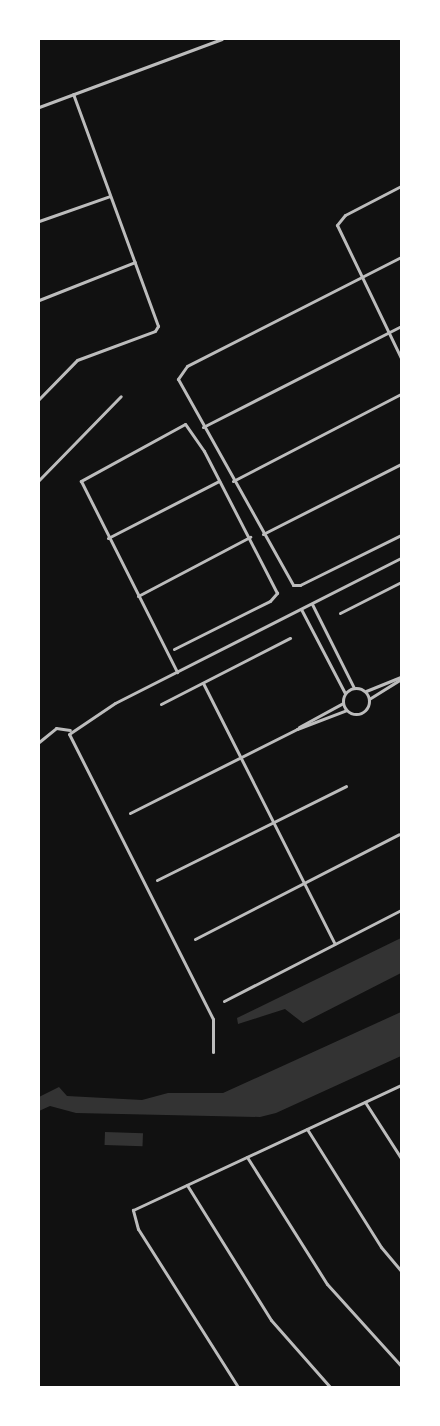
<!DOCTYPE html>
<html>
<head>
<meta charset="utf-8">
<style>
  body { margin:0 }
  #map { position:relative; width:440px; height:1426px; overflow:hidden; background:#111; font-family:Karla,sans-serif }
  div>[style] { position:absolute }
  .water>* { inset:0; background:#333; transform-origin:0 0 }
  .minor>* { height:3px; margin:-1.5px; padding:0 1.5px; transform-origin:1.5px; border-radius:1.5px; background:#bcbcbc }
  .minor>.ring { margin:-1.5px; padding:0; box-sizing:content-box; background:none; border:3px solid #bcbcbc; border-radius:50% }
  span { translate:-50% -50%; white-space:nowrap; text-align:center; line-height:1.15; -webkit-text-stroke:4px #fff; paint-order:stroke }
  .frame { position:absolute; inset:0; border:40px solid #fff; pointer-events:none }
</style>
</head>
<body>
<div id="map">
  <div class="water">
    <div style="clip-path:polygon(401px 938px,401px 973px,303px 1023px,285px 1009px,238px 1024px,237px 1018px)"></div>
    <div style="clip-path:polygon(401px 1012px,401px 1056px,276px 1113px,260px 1117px,76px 1113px,50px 1106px,39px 1111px,39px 1097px,59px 1087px,67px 1096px,142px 1100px,168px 1093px,223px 1093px)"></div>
    <div style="left:105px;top:1132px;width:38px;height:13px;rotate:2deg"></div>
  </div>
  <div class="minor">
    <div style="left:39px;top:107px;width:195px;rotate:-20.4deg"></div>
    <div style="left:401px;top:186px;width:63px;rotate:152.6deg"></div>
    <div style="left:345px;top:215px;width:13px;rotate:129deg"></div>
    <div style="left:337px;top:225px;width:148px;rotate:64.3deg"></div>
    <div style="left:39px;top:221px;width:75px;rotate:-19.4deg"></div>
    <div style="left:401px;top:257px;width:240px;rotate:153deg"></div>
    <div style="left:187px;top:366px;width:16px;rotate:125deg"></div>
    <div style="left:178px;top:379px;width:236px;rotate:60.8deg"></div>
    <div style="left:293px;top:585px;width:7px"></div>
    <div style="left:300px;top:585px;width:113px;rotate:-26.3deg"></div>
    <div style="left:39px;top:300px;width:103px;rotate:-21.6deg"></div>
    <div style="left:39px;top:399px;width:54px;rotate:-45.7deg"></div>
    <div style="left:77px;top:360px;width:83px;rotate:-20.4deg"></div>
    <div style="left:155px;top:331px;width:6px;rotate:-59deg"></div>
    <div style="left:158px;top:326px;width:247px;rotate:-110.1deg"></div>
    <div style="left:203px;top:427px;width:222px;rotate:-27deg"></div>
    <div style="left:39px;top:480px;width:117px;rotate:-45.7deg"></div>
    <div style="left:233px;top:481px;width:189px;rotate:-27.4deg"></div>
    <div style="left:263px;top:534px;width:155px;rotate:-26.9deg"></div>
    <div style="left:108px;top:538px;width:125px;rotate:-27.2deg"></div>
    <div style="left:138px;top:596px;width:127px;rotate:-27.8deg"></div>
    <div style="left:312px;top:604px;width:94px;rotate:63.4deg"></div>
    <div style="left:301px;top:609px;width:95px;rotate:62.4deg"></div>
    <div style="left:340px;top:613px;width:68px;rotate:-26.9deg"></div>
    <div style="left:174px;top:649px;width:107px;rotate:-26.6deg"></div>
    <div style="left:270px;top:601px;width:11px;rotate:-49deg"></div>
    <div style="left:277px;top:593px;width:160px;rotate:-117.2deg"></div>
    <div style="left:204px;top:451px;width:33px;rotate:-125deg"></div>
    <div style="left:185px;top:424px;width:119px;rotate:151.3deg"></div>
    <div style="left:81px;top:481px;width:214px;rotate:63.3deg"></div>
    <div style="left:203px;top:683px;width:292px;rotate:63.2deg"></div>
    <div class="ring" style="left:343px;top:688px;width:23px;height:23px"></div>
    <div style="left:366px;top:691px;width:38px;rotate:-22deg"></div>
    <div style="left:369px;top:699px;width:38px;rotate:-32deg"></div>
    <div style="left:161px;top:704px;width:145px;rotate:-27.1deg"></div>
    <div style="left:299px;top:727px;width:50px;rotate:-28.6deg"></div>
    <div style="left:39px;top:742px;width:22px;rotate:-39deg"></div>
    <div style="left:56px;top:728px;width:14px;rotate:8deg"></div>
    <div style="left:130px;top:813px;width:187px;rotate:-26.7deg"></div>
    <div style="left:297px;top:729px;width:53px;rotate:-20.8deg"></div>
    <div style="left:157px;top:880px;width:211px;rotate:-26.4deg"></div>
    <div style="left:195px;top:939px;width:229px;rotate:-27.2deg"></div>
    <div style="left:224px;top:1001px;width:199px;rotate:-27.2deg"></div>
    <div style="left:213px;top:1052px;width:33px;rotate:-90deg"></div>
    <div style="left:213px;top:1019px;width:319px;rotate:-116.8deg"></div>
    <div style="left:69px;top:734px;width:55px;rotate:-34deg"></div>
    <div style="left:115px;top:703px;width:321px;rotate:-26.9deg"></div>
    <div style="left:365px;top:1102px;width:67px;rotate:57.3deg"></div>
    <div style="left:307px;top:1129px;width:139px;rotate:57.9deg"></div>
    <div style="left:381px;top:1247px;width:31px;rotate:50deg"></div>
    <div style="left:247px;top:1157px;width:150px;rotate:57.8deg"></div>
    <div style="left:327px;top:1284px;width:110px;rotate:47.9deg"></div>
    <div style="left:187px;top:1185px;width:159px;rotate:58.1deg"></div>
    <div style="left:271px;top:1320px;width:89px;rotate:48.6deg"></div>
    <div style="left:238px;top:1387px;width:187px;rotate:-122.3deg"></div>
    <div style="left:138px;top:1229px;width:20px;rotate:-105deg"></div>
    <div style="left:133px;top:1210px;width:296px;rotate:-25deg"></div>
  </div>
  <div class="frame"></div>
</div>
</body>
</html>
